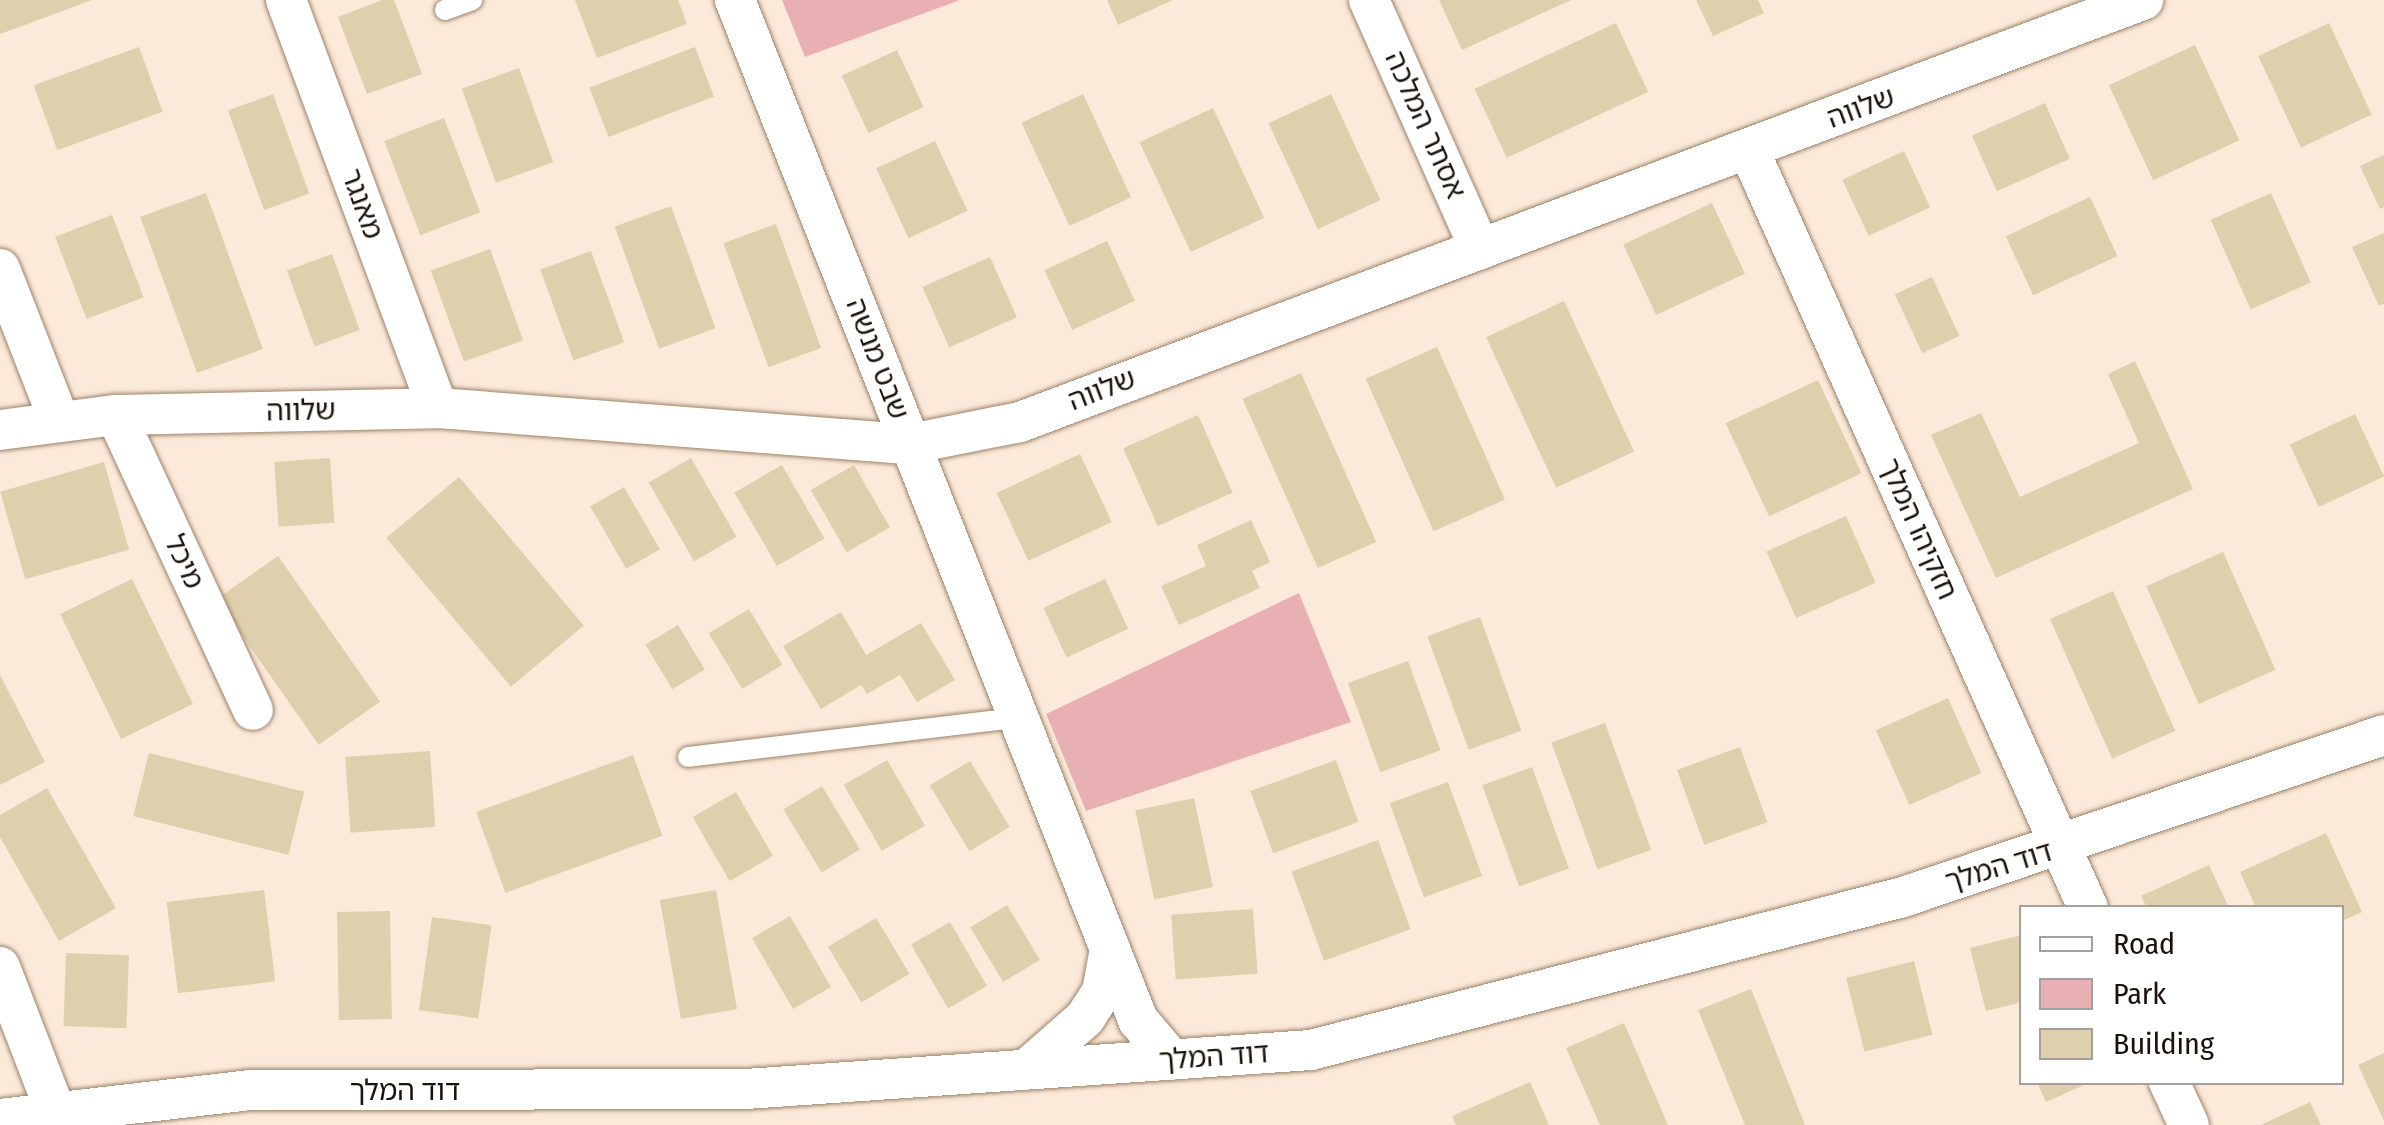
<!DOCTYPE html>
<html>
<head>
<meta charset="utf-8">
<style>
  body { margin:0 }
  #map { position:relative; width:2384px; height:1125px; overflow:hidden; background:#fbe9d9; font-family:"Fira Sans Condensed","Noto Sans Hebrew",sans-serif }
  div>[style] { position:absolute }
  .green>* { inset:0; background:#e9b0b4 }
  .building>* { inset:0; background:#ded0ad; transform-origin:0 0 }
  .roads { filter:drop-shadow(0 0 2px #9d8269) drop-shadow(0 0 2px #9d8269) }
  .lane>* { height:20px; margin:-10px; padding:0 10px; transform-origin:10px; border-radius:10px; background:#fff }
  .street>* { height:40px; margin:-20px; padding:0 20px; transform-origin:20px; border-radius:20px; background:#fff }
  span { translate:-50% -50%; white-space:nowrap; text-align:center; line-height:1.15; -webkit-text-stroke:8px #fff; paint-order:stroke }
  .street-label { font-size:28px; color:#1c1209 }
  .legend { position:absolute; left:2019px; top:905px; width:325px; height:180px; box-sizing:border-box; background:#fff; border:2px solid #a4a09d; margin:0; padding:12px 18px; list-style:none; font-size:30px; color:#1c1209 }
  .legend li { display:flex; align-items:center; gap:20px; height:50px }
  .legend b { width:50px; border:2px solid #a4a09d }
</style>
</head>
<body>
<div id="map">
  <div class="green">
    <div style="clip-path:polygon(782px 0,960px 0,805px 57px)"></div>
    <div style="clip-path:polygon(1299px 593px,1351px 722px,1086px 811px,1046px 714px)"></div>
  </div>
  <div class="building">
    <div style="clip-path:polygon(0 0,92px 0,0 34px)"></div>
    <div style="clip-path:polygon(382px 0,394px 0,422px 74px,367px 94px,338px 17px)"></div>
    <div style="clip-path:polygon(575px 0,678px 0,687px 24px,597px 58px)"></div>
    <div style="clip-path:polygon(1107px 0,1173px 0,1118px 25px)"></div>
    <div style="clip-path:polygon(1439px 0,1571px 0,1462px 50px)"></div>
    <div style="clip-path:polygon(1696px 0,1758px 0,1764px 13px,1713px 36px)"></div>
    <div style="left:1616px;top:23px;width:76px;height:156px;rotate:65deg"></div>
    <div style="left:2329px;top:23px;width:101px;height:78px;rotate:65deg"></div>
    <div style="left:2195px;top:45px;width:105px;height:95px;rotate:65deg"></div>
    <div style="left:139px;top:47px;width:69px;height:112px;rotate:70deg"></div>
    <div style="left:695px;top:47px;width:53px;height:113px;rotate:69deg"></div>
    <div style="left:897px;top:50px;width:63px;height:61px;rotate:65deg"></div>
    <div style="left:519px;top:68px;width:100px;height:61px;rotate:70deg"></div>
    <div style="left:273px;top:94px;width:106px;height:48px;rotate:70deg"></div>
    <div style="left:1083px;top:94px;width:114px;height:68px;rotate:65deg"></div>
    <div style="left:1331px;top:94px;width:117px;height:69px;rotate:65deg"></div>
    <div style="left:2045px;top:103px;width:61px;height:80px;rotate:66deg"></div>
    <div style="left:1213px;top:108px;width:121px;height:81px;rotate:65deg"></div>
    <div style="left:444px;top:118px;width:101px;height:64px;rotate:69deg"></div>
    <div style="left:935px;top:141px;width:77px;height:65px;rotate:65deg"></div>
    <div style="left:1904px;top:151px;width:62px;height:68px;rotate:65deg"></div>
    <div style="clip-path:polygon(2384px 155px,2384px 207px,2380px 209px,2360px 166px)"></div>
    <div style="left:206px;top:193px;width:166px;height:70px;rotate:70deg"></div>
    <div style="left:2271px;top:193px;width:98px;height:66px;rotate:66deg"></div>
    <div style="left:2090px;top:197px;width:65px;height:93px;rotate:65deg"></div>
    <div style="left:1712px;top:203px;width:78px;height:98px;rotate:65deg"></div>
    <div style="left:671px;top:206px;width:130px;height:60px;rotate:70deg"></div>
    <div style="left:112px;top:215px;width:88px;height:61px;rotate:69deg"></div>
    <div style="left:776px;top:224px;width:132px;height:56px;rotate:70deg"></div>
    <div style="clip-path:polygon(2384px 233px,2384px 304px,2379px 306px,2352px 247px)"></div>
    <div style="left:1107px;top:241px;width:66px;height:69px;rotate:65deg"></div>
    <div style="left:490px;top:249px;width:97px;height:63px;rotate:70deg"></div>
    <div style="left:591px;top:251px;width:97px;height:54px;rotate:70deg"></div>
    <div style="left:332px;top:254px;width:81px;height:48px;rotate:70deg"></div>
    <div style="left:990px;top:257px;width:66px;height:74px;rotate:66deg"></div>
    <div style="left:1932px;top:277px;width:65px;height:41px;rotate:65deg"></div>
    <div style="left:1564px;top:301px;width:166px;height:86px;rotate:65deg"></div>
    <div style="left:1437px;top:347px;width:167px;height:78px;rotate:66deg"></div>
    <div style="clip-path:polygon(2135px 361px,2193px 489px,1996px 578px,1931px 435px,1981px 413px,2020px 497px,2139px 443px,2108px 374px)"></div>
    <div style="left:1301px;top:373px;width:185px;height:64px;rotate:66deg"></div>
    <div style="left:1818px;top:380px;width:103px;height:102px;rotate:65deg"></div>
    <div style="left:2355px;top:414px;width:69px;height:72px;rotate:65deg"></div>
    <div style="left:1198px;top:415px;width:85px;height:82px;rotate:66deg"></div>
    <div style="left:1080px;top:454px;width:75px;height:92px;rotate:65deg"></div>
    <div style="left:330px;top:458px;width:65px;height:56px;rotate:86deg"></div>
    <div style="left:691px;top:458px;width:91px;height:49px;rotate:60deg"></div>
    <div style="left:104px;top:462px;width:91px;height:108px;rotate:74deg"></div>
    <div style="left:782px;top:465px;width:85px;height:55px;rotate:60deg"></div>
    <div style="left:854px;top:465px;width:72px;height:50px;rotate:60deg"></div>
    <div style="left:459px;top:477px;width:194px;height:95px;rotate:50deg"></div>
    <div style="left:624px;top:487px;width:72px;height:39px;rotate:60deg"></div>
    <div style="left:1846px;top:516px;width:73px;height:87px;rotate:66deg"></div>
    <div style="clip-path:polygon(1251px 520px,1270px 562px,1252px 571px,1260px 588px,1179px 625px,1161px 586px,1206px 566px,1197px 545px)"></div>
    <div style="left:2223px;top:552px;width:129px;height:84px;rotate:66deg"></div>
    <div style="left:278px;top:556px;width:178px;height:75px;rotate:55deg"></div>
    <div style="left:132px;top:579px;width:139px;height:80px;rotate:64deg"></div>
    <div style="left:1105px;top:579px;width:55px;height:68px;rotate:65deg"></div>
    <div style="left:2113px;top:591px;width:153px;height:69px;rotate:66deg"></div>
    <div style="left:749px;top:609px;width:65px;height:47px;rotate:59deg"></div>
    <div style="clip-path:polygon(841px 612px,866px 655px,921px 623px,955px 680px,917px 702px,900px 675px,867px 694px,861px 685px,821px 709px,783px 646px)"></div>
    <div style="left:1480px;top:617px;width:121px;height:56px;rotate:70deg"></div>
    <div style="left:678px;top:625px;width:52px;height:38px;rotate:59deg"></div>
    <div style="left:1408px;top:661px;width:95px;height:64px;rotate:70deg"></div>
    <div style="clip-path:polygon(0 675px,45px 762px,0 785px)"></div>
    <div style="left:1948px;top:698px;width:82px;height:79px;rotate:66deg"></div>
    <div style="left:1605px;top:723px;width:135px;height:57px;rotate:70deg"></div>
    <div style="left:1740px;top:747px;width:80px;height:67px;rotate:70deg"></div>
    <div style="left:430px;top:751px;width:76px;height:85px;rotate:86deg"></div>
    <div style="left:149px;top:753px;width:160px;height:65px;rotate:14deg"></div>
    <div style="left:633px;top:755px;width:86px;height:167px;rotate:70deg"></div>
    <div style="left:887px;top:760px;width:76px;height:50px;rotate:60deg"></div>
    <div style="left:1336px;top:760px;width:66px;height:91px;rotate:70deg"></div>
    <div style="left:970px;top:761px;width:77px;height:47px;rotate:59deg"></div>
    <div style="left:1532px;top:767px;width:108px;height:53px;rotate:70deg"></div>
    <div style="left:1448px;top:782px;width:100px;height:62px;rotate:70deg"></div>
    <div style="left:822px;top:786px;width:74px;height:45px;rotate:59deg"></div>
    <div style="clip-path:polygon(47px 788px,116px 908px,59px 941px,0 837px,0 815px)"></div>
    <div style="left:736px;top:792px;width:74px;height:50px;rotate:60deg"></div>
    <div style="left:1194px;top:798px;width:91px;height:60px;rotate:78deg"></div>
    <div style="clip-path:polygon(2326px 833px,2362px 912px,2342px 921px,2342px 908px,2256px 908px,2240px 872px)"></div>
    <div style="left:1378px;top:840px;width:95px;height:92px;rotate:70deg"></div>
    <div style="clip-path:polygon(2209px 865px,2229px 908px,2147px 908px,2141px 896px)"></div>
    <div style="left:264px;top:890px;width:92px;height:98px;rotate:83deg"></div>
    <div style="left:716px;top:890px;width:121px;height:57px;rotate:80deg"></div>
    <div style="left:1007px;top:905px;width:64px;height:43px;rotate:59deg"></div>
    <div style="left:1253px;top:909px;width:65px;height:82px;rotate:86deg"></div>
    <div style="left:390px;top:911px;width:108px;height:53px;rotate:89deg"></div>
    <div style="left:790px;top:916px;width:82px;height:44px;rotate:60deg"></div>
    <div style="left:432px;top:917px;width:60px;height:94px;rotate:8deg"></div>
    <div style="left:876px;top:918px;width:65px;height:56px;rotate:59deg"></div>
    <div style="left:950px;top:922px;width:74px;height:45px;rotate:60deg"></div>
    <div style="clip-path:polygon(2022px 935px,2022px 1002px,1986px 1011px,1970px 948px)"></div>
    <div style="left:66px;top:953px;width:63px;height:73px;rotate:2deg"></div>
    <div style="left:1914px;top:961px;width:76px;height:70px;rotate:76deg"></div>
    <div style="clip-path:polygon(1751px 989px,1805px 1125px,1745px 1125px,1698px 1010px)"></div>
    <div style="clip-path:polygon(1624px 1023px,1668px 1125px,1600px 1125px,1566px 1048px)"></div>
    <div style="clip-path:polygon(2384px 1053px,2384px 1121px,2358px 1065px)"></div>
    <div style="clip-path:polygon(1530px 1082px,1549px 1125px,1456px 1125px,1452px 1116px)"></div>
    <div style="clip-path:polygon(2037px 1082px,2091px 1082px,2046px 1102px)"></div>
    <div style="clip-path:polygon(2310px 1102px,2321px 1125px,2261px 1125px)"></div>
  </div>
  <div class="roads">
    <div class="lane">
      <div style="left:445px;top:10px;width:29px;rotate:-20deg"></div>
      <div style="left:688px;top:757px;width:335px;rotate:-6.8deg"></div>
    </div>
    <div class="street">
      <div style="left:286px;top:0;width:435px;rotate:69.6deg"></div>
      <div style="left:735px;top:0;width:1097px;rotate:68.44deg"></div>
      <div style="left:1138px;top:1020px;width:52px;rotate:49.6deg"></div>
      <div style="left:1369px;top:0;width:273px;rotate:66deg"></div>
      <div style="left:1749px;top:150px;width:830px;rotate:65.9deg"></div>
      <div style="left:0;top:269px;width:162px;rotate:68.7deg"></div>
      <div style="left:116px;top:415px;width:325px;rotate:65.1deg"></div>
      <div style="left:0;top:430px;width:117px;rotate:-7.4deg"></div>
      <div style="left:116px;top:415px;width:322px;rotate:-1.2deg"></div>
      <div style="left:438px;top:408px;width:473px;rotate:4.4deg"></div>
      <div style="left:910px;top:444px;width:112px;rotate:-11.3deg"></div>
      <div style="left:1020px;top:422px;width:1200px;rotate:-20.6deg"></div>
      <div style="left:0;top:967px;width:153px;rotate:69deg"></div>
      <div style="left:1027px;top:1069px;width:77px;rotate:-41.3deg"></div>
      <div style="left:1085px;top:1018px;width:31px;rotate:-57deg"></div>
      <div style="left:1102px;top:992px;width:44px;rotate:-79.5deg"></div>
      <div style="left:2169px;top:1082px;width:47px;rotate:65.1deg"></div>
      <div style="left:0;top:1119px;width:251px;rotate:-6.6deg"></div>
      <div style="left:249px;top:1090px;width:497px;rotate:-0.1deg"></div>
      <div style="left:746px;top:1089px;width:566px;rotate:-3.95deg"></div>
      <div style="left:1311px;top:1050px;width:611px;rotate:-14.49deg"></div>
      <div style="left:1903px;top:897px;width:508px;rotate:-18.61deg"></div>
    </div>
  </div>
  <div class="street-label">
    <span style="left:1861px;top:108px;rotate:-20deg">שלווה</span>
    <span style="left:1425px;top:125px;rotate:66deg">אסתר המלכה</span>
    <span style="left:362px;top:204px;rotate:70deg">מאנגר</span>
    <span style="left:877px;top:359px;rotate:69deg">שבט מנשה</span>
    <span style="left:1102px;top:390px;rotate:-21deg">שלווה</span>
    <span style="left:301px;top:411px;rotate:-1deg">שלווה</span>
    <span style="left:1918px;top:529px;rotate:66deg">חזקיהו המלך</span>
    <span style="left:184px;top:562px;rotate:65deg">מיכל</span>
    <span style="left:1999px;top:867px;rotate:-17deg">דוד המלך</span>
    <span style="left:1214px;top:1057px;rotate:-4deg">דוד המלך</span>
    <span style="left:405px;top:1091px">דוד המלך</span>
  </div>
  <ul class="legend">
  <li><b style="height:12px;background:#fff"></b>Road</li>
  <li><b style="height:28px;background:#e9b0b4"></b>Park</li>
  <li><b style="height:28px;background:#ded0ad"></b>Building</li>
  </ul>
</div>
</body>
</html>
